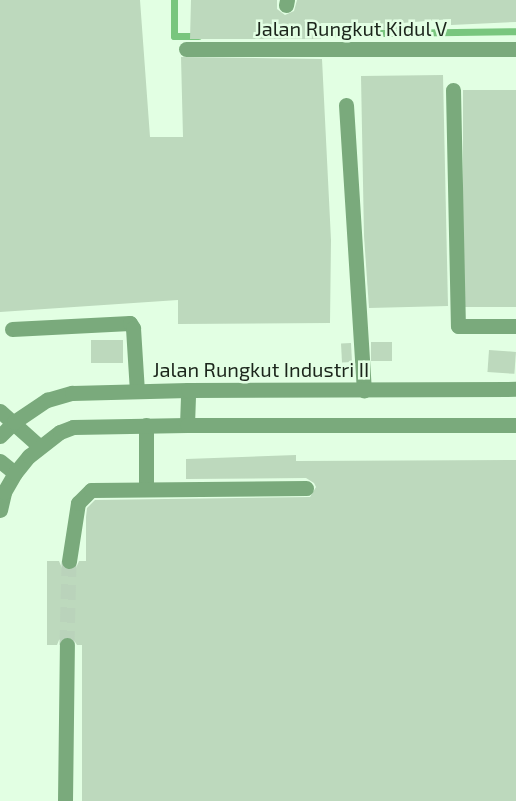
<!DOCTYPE html>
<html>
<head>
<meta charset="utf-8">
<style>
  body { margin:0 }
  #map { position:relative; width:516px; height:801px; overflow:hidden; background:#e2ffe3; font-family:"Exo 2",sans-serif }
  div>[style] { position:absolute }
  .stream>* { height:7px; margin:-3.5px; padding:0 3.5px; transform-origin:3.5px; border-radius:3.5px; background:#79c67e }
  .building>* { inset:0; background:#bdd9bd; transform-origin:0 0 }
  .minor-tunnel>* { height:15px; margin-top:-7.5px; transform-origin:0; background:repeating-linear-gradient(90deg,#bad3bb 0 15px,transparent 0 23px) }
  .minor>* { height:15px; margin:-7.5px; padding:0 7.5px; transform-origin:7.5px; border-radius:7.5px; background:#7aaa7c }
  span { translate:-50% -50%; white-space:nowrap; text-align:center; line-height:1.15; -webkit-text-stroke:5px #e2ffe3; paint-order:stroke }
  .street-label { font-size:20px; color:#1b251b }
</style>
</head>
<body>
<div id="map">
  <div class="stream">
    <div style="left:174px;top:0;width:36px;rotate:90deg"></div>
    <div style="left:174px;top:36px;width:24px"></div>
    <div style="left:312px;top:34px;width:204px;rotate:-0.8deg"></div>
  </div>
  <div class="building">
    <div style="clip-path:polygon(0 0,140px 0,150px 137px,183px 137px,181px 57px,322px 59px,331px 240px,330px 323px,178px 324px,178px 300px,0 312px)"></div>
    <div style="clip-path:polygon(191px 0,277px 0,277px 9px,285px 15px,294px 11px,297px 0,516px 0,516px 22px,451px 25px,451px 19px,402px 23px,403px 29px,381px 30px,381px 23px,321px 23px,321px 39px,190px 39px)"></div>
    <div style="clip-path:polygon(443px 75px,448px 306px,369px 308px,364px 236px,361px 76px)"></div>
    <div style="left:516px;top:90px;width:217px;height:53px;rotate:90deg"></div>
    <div style="left:123px;top:340px;width:23px;height:32px;rotate:90deg"></div>
    <div style="left:371px;top:342px;width:21px;height:19px"></div>
    <div style="left:351px;top:343px;width:19px;height:10px;rotate:87deg"></div>
    <div style="left:489px;top:350px;width:27px;height:22px;rotate:4deg"></div>
    <div style="clip-path:polygon(296px 455px,296px 461px,516px 460px,516px 801px,82px 801px,82px 645px,77px 645px,72px 637px,67px 635px,59px 640px,57px 645px,47px 645px,47px 561px,59px 561px,62px 568px,68px 571px,76px 568px,79px 561px,86px 561px,86px 517px,87px 508px,95px 500px,310px 497px,316px 487px,314px 483px,306px 478px,186px 479px,186px 459px)"></div>
  </div>
  <div class="minor-tunnel">
    <div style="left:67px;top:645px;width:84px;rotate:-88.6deg"></div>
  </div>
  <div class="minor">
    <div style="left:286px;top:5px;width:5px;rotate:-79deg"></div>
    <div style="left:186px;top:49px;width:330px"></div>
    <div style="left:453px;top:90px;width:236px;rotate:88.8deg"></div>
    <div style="left:458px;top:326px;width:58px"></div>
    <div style="left:346px;top:105px;width:286px;rotate:86.4deg"></div>
    <div style="left:12px;top:329px;width:118px;rotate:-2.9deg"></div>
    <div style="left:130px;top:323px;width:6px;rotate:59deg"></div>
    <div style="left:133px;top:328px;width:63px;rotate:86.4deg"></div>
    <div style="left:0;top:411px;width:52px;rotate:41.9deg"></div>
    <div style="left:146px;top:425px;width:63px;rotate:90deg"></div>
    <div style="left:187px;top:425px;width:35px;rotate:-88deg"></div>
    <div style="left:0;top:436px;width:20px;rotate:-45deg"></div>
    <div style="left:14px;top:422px;width:40px;rotate:-34deg"></div>
    <div style="left:47px;top:400px;width:26px;rotate:-16deg"></div>
    <div style="left:72px;top:393px;width:116px;rotate:-1.5deg"></div>
    <div style="left:188px;top:390px;width:328px;rotate:-0.2deg"></div>
    <div style="left:0;top:461px;width:19px;rotate:39deg"></div>
    <div style="left:0;top:510px;width:18px;rotate:-77deg"></div>
    <div style="left:4px;top:492px;width:22px;rotate:-60deg"></div>
    <div style="left:15px;top:473px;width:22px;rotate:-51deg"></div>
    <div style="left:29px;top:456px;width:39px;rotate:-38deg"></div>
    <div style="left:60px;top:432px;width:14px;rotate:-21deg"></div>
    <div style="left:73px;top:427px;width:114px;rotate:-1deg"></div>
    <div style="left:187px;top:425px;width:329px"></div>
    <div style="left:69px;top:561px;width:59px;rotate:-81.2deg"></div>
    <div style="left:78px;top:503px;width:18px;rotate:-45deg"></div>
    <div style="left:91px;top:490px;width:215px;rotate:-0.5deg"></div>
    <div style="left:65px;top:801px;width:156px;rotate:-89.3deg"></div>
  </div>
  <div class="street-label">
    <span style="left:351px;top:28px">Jalan Rungkut Kidul V</span>
    <span style="left:261px;top:369px">Jalan Rungkut Industri II</span>
  </div>
</div>
</body>
</html>
